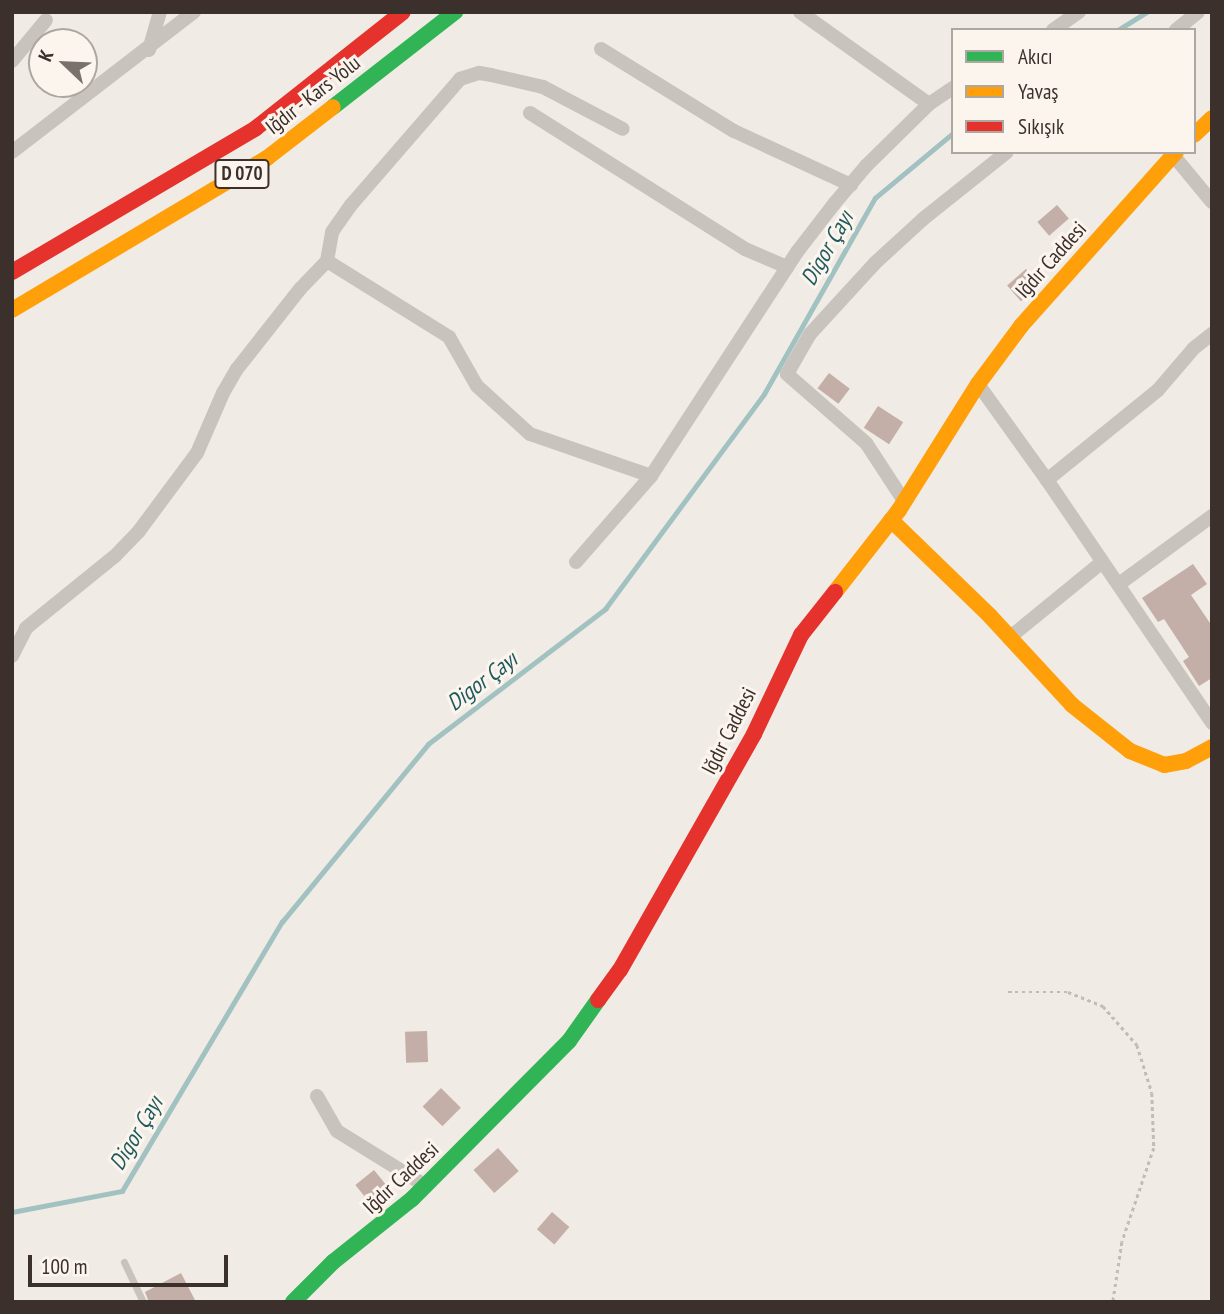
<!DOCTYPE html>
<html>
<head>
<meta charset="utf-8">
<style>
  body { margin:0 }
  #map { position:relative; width:1224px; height:1314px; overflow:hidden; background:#f0ebe5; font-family:"PT Sans Narrow",sans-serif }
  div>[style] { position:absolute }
  .stream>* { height:4.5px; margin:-2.25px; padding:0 2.25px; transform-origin:2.25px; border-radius:2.25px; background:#a1c2c1 }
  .building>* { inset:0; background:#c3afa7; transform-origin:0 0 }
  .path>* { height:2.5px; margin-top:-1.25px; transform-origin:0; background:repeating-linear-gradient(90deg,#c2bbb6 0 3.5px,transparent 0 7px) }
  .lane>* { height:7px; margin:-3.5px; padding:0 3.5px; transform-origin:3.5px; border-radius:3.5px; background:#c9c3be }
  .street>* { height:14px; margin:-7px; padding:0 7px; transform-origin:7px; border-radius:7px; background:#c9c3be }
  .fast>* { height:16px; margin:-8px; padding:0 8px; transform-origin:8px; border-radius:8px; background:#30b455 }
  .slow>* { height:16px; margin:-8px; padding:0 8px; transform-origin:8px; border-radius:8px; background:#ff9f0a }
  .jam>* { height:16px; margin:-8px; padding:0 8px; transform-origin:8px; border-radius:8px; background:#e5322d }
  span { translate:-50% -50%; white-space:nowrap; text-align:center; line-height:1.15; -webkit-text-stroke:6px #fbf5ee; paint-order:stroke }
  .shield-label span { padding:2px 5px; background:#fbf5ee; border:2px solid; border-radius:5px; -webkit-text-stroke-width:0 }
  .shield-label { font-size:19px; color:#3b302b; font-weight:700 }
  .street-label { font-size:21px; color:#3b302b }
  .water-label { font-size:23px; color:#1f5a5e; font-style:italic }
  .frame { position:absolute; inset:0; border:14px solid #3b302b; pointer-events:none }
  .legend { position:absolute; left:951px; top:28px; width:245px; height:126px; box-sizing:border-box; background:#fbf5ee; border:2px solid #aea6a0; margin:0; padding:9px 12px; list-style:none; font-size:21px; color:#3b302b }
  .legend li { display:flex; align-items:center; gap:14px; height:35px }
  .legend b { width:35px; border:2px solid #aea6a0 }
  .north { position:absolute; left:28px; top:28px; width:70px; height:70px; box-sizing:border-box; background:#fbf5ee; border:2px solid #aea6a0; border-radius:50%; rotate:293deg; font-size:19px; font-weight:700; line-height:28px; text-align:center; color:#3b302b }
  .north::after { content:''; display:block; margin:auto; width:24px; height:32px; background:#7a716c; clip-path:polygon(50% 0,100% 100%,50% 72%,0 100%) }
  .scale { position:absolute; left:28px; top:1255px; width:200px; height:32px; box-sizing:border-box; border:4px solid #3b302b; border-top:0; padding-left:9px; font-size:21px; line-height:24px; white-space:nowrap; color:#3b302b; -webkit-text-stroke:5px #fbf5ee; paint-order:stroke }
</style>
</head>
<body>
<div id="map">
  <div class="stream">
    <div style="left:1118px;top:30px;width:34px;rotate:-32deg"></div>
    <div style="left:12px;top:1212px;width:112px;rotate:-10.8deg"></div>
    <div style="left:122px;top:1191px;width:313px;rotate:-59.3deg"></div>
    <div style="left:282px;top:922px;width:230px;rotate:-50.6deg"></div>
    <div style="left:428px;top:744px;width:223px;rotate:-37.3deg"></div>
    <div style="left:605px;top:609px;width:267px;rotate:-53.5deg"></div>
    <div style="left:764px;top:394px;width:225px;rotate:-60.5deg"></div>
    <div style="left:875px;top:198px;width:102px;rotate:-39.8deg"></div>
  </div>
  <div class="building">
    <div style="left:1057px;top:205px;width:18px;height:26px;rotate:49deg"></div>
    <div style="left:1026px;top:269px;width:21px;height:25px;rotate:49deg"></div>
    <div style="left:829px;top:373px;width:26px;height:19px;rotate:37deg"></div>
    <div style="left:878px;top:406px;width:30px;height:26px;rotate:33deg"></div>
    <div style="clip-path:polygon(1193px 564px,1207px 584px,1191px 595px,1212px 626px,1212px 678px,1199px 686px,1183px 661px,1189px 657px,1164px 619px,1158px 622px,1142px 598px)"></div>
    <div style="left:427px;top:1031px;width:31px;height:22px;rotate:88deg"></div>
    <div style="left:441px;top:1088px;width:28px;height:26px;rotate:45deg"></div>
    <div style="left:498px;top:1148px;width:31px;height:33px;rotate:48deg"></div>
    <div style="left:374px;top:1170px;width:28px;height:24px;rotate:51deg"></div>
    <div style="left:552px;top:1212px;width:23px;height:23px;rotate:41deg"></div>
    <div style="clip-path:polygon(181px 1273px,196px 1302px,149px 1302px,145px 1292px)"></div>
  </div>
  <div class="path">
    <div style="left:1008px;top:992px;width:60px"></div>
    <div style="left:1068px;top:992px;width:38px;rotate:22deg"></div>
    <div style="left:1103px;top:1006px;width:52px;rotate:48.9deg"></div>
    <div style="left:1137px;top:1045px;width:50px;rotate:72.6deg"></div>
    <div style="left:1152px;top:1093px;width:55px;rotate:87.9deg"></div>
    <div style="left:1154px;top:1148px;width:99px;rotate:108.8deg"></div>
    <div style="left:1122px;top:1242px;width:61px;rotate:98.5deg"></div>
  </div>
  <div class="lane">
    <div style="left:124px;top:1262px;width:44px;rotate:64.6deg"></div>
  </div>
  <div class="street">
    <div style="left:800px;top:12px;width:158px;rotate:35.5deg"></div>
    <div style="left:1053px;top:30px;width:32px;rotate:-35deg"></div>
    <div style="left:1176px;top:30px;width:28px;rotate:-39deg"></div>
    <div style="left:601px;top:49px;width:156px;rotate:31.7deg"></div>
    <div style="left:734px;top:131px;width:129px;rotate:24.8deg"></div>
    <div style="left:149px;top:50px;width:40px;rotate:-74deg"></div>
    <div style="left:12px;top:61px;width:53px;rotate:-50.3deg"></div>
    <div style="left:530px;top:113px;width:254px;rotate:32.3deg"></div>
    <div style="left:745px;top:249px;width:46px;rotate:23.2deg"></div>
    <div style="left:12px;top:152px;width:230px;rotate:-37.6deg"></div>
    <div style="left:1173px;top:155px;width:61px;rotate:50.3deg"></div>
    <div style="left:327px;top:261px;width:29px;rotate:-80deg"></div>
    <div style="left:332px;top:232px;width:33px;rotate:-55deg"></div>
    <div style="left:351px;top:205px;width:167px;rotate:-49.1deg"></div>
    <div style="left:460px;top:79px;width:20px;rotate:-18deg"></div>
    <div style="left:479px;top:73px;width:12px;rotate:9deg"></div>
    <div style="left:491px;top:75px;width:53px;rotate:13deg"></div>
    <div style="left:543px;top:87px;width:90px;rotate:27.7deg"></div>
    <div style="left:978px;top:384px;width:118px;rotate:54.3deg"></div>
    <div style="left:1047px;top:480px;width:294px;rotate:55.8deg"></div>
    <div style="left:1047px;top:480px;width:143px;rotate:-39deg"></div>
    <div style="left:1158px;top:390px;width:55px;rotate:-49.4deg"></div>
    <div style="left:1194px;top:348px;width:23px;rotate:-38deg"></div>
    <div style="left:904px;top:501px;width:69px;rotate:-123.2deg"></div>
    <div style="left:866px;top:443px;width:105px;rotate:-138.9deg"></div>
    <div style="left:787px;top:374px;width:46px;rotate:-60.1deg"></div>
    <div style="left:810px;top:334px;width:96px;rotate:-47.5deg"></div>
    <div style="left:875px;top:263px;width:65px;rotate:-42.5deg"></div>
    <div style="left:923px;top:219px;width:107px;rotate:-38.6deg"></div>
    <div style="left:576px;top:562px;width:114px;rotate:-48.9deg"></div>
    <div style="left:651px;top:476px;width:267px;rotate:-56.9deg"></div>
    <div style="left:797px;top:252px;width:61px;rotate:-52.4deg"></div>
    <div style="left:834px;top:204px;width:50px;rotate:-49.9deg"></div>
    <div style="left:866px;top:166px;width:88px;rotate:-44.5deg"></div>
    <div style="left:929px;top:104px;width:29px;rotate:-34deg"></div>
    <div style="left:1119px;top:584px;width:115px;rotate:-36.2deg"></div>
    <div style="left:1009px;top:638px;width:119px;rotate:-39.2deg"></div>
    <div style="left:12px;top:656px;width:31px;rotate:-63deg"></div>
    <div style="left:26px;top:628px;width:114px;rotate:-39deg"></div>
    <div style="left:115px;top:556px;width:35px;rotate:-46deg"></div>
    <div style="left:139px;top:531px;width:97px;rotate:-53.4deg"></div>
    <div style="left:197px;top:453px;width:65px;rotate:-66.6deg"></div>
    <div style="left:223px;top:393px;width:28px;rotate:-60deg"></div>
    <div style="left:237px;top:369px;width:102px;rotate:-51.8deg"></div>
    <div style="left:300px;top:289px;width:39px;rotate:-46deg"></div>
    <div style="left:327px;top:261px;width:144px;rotate:31.9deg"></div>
    <div style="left:449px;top:337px;width:56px;rotate:60.3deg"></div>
    <div style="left:477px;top:386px;width:72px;rotate:42.2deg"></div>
    <div style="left:530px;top:434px;width:128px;rotate:19.1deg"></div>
    <div style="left:317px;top:1096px;width:40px;rotate:60.3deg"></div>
    <div style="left:337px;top:1131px;width:105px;rotate:31.7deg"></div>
  </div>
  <div class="fast">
    <div style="left:333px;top:107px;width:155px;rotate:-37.9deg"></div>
    <div style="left:293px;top:1302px;width:57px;rotate:-45deg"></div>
    <div style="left:333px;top:1262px;width:101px;rotate:-38.6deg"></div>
    <div style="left:412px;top:1199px;width:223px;rotate:-45.2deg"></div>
    <div style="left:569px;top:1041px;width:50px;rotate:-54.7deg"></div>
  </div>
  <div class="slow">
    <div style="left:1194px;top:135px;width:25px;rotate:-43deg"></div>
    <div style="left:12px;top:310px;width:297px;rotate:-30.8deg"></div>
    <div style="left:267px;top:158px;width:83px;rotate:-37.7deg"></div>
    <div style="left:891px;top:520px;width:138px;rotate:44.1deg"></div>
    <div style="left:990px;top:616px;width:121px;rotate:47.3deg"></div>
    <div style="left:1072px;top:705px;width:74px;rotate:38.4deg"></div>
    <div style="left:1130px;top:751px;width:37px;rotate:22deg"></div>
    <div style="left:1164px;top:765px;width:22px;rotate:-10deg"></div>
    <div style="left:1186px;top:761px;width:30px;rotate:-28deg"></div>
    <div style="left:835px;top:592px;width:104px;rotate:-52deg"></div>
    <div style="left:899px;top:510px;width:149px;rotate:-57.9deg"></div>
    <div style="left:978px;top:384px;width:72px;rotate:-53.4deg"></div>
    <div style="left:1021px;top:326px;width:233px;rotate:-48.3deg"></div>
  </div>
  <div class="jam">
    <div style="left:12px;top:272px;width:283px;rotate:-30.5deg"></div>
    <div style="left:256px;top:128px;width:187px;rotate:-38.3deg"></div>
    <div style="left:598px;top:1000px;width:37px;rotate:-54deg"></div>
    <div style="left:620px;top:970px;width:271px;rotate:-60.4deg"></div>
    <div style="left:754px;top:734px;width:110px;rotate:-64.6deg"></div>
    <div style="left:801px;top:635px;width:55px;rotate:-51.7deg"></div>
  </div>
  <div class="shield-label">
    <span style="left:242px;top:174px">D 070</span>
  </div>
  <div class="street-label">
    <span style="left:313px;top:95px;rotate:-38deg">Iğdır - Kars Yolu</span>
    <span style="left:1051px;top:260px;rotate:-48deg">Iğdır Caddesi</span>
    <span style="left:729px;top:731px;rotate:-63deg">Iğdır Caddesi</span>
    <span style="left:401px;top:1178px;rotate:-43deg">Iğdır Caddesi</span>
  </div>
  <div class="water-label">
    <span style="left:827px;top:248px;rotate:-60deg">Digor Çayı</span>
    <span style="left:482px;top:681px;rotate:-37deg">Digor Çayı</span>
    <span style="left:136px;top:1133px;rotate:-59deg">Digor Çayı</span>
  </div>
  <div class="frame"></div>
  <ul class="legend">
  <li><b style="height:9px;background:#30b455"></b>Akıcı</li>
  <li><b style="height:9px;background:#ff9f0a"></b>Yavaş</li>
  <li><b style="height:9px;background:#e5322d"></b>Sıkışık</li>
  </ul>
  <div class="north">K</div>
  <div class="scale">100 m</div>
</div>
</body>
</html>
